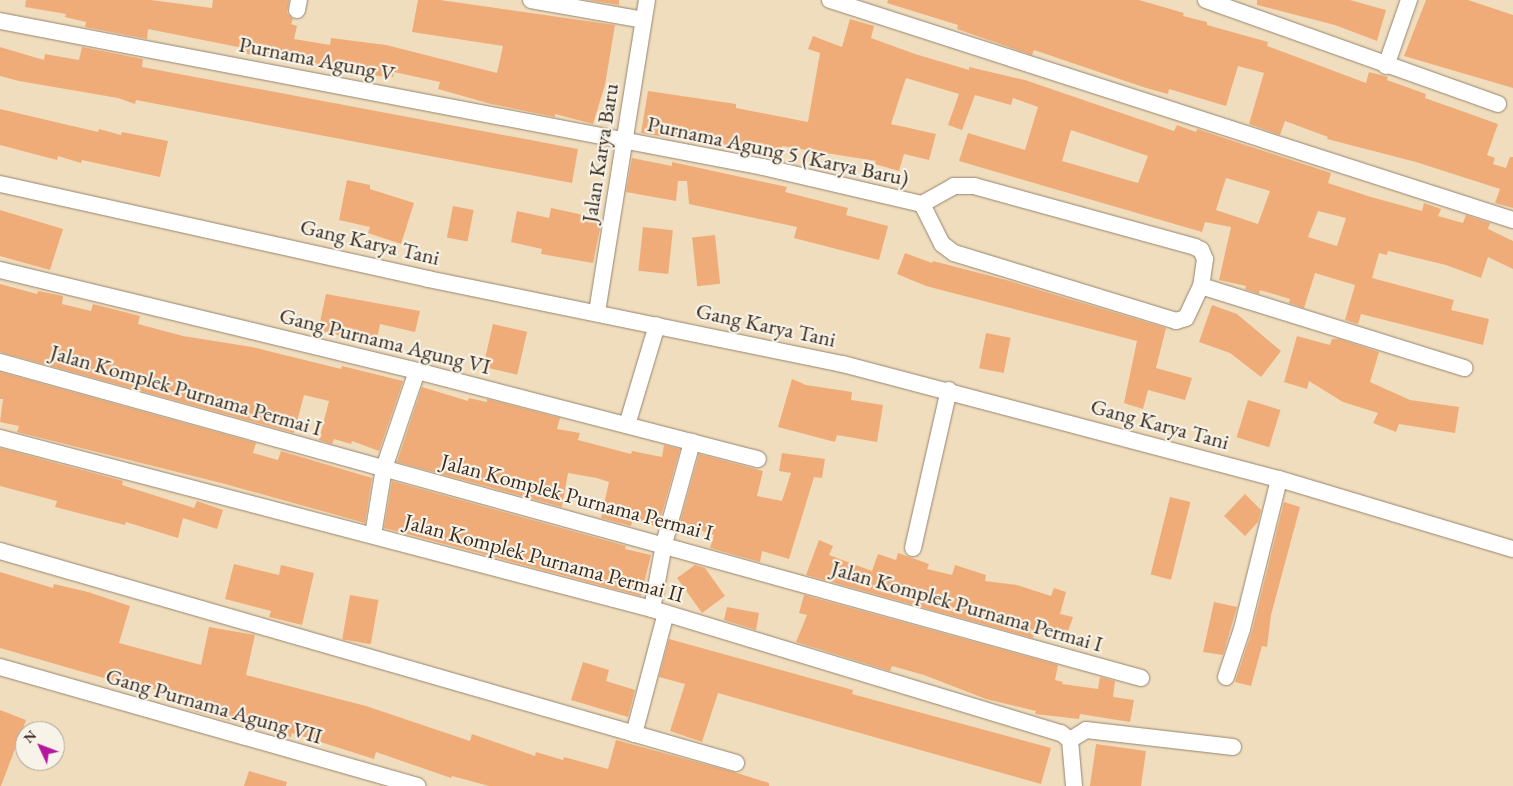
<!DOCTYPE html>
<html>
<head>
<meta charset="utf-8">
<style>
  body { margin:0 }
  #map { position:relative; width:1513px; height:786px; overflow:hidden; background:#f0ddbd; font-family:"EB Garamond",serif }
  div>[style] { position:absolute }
  .building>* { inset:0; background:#f0ac78; transform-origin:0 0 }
  .roads { filter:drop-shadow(0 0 1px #96846e) drop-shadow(0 0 1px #96846e) }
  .street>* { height:16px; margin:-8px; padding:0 8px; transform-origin:8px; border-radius:8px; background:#fff }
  span { translate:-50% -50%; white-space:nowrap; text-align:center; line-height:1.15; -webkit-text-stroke:4.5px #f7f3e8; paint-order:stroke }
  .street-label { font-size:22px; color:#3b2a1e }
  .north { position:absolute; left:15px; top:721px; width:50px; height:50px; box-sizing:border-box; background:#f7f3e8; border:1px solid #aca397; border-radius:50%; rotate:313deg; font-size:14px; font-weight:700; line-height:20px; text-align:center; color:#3b2a1e }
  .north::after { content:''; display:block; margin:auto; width:18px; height:22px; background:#b5179e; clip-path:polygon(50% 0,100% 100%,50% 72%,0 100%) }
</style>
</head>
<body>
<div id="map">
  <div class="building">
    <div style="clip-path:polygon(26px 0,151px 0,212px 8px,213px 0,289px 0,287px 13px,293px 19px,291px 24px,297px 26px,294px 39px,330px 45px,331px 38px,386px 45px,497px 73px,503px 46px,412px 32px,418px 0,440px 0,615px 25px,605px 85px,593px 124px,555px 114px,555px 117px,491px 104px,438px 89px,440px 82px,394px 72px,393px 77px,347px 74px,261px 53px,261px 56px,242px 53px,243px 48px,148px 29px,147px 39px,85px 27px,86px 22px,65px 17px,66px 14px,25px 7px)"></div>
    <div style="clip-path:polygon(588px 0,619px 0,619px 5px)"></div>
    <div style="clip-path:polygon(888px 0,1139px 0,1184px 13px,1183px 16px,1207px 22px,1207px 25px,1268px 42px,1267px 46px,1366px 83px,1369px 72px,1388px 77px,1387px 80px,1426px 94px,1425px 98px,1498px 124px,1487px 155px,1495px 158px,1493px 164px,1506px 168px,1510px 157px,1513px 157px,1513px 208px,1495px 203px,1500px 189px,1416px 162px,1327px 139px,1328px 137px,1285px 121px,1280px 135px,1249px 124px,1264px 73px,1238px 66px,1226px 106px,1169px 89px,1168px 94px,1146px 88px,1034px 50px,1032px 55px,957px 29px,958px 25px,887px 3px)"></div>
    <div style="clip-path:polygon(1257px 0,1350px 0,1386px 10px,1377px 41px,1335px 25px,1257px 5px)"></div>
    <div style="clip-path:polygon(1426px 0,1468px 0,1513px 15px,1513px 88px,1404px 56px)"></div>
    <div style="clip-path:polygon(evenodd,850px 19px,874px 26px,871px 38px,915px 54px,969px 70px,969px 67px,1025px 80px,1174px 131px,1177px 125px,1196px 132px,1197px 129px,1331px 173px,1328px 183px,1371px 197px,1422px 211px,1424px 203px,1441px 209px,1438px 216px,1463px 223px,1466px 215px,1490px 223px,1488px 229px,1513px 241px,1513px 269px,1488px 257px,1481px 278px,1446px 265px,1388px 251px,1387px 255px,1379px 253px,1372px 278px,1454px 300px,1451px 310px,1489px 319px,1483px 345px,1361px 314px,1358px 324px,1345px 320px,1355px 285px,1315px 273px,1304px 308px,1289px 303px,1290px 299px,1260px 290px,1259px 294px,1245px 289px,1246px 286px,1219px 280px,1231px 227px,1205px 222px,1202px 232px,959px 161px,968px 133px,1025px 150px,1038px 107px,1013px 98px,1011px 105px,975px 95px,962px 130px,948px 125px,959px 94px,906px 78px,891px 124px,936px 134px,929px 160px,904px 154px,899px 171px,875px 164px,876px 161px,782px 146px,780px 156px,641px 133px,648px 91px,736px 104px,736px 108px,808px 122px,820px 53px,808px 49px,813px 36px,842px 47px,850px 19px,1071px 130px,1148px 156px,1138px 183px,1062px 161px,1071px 130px,850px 19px,1226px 178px,1270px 191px,1258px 224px,1216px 210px,1226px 178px,850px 19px,1318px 211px,1346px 218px,1337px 246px,1308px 237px,1318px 211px)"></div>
    <div style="clip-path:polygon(0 47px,44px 60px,45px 54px,79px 60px,82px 47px,143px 59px,142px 67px,578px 149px,572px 183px,136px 100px,135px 104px,118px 98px,19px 81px,0 76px)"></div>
    <div style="clip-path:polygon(0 109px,98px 132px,99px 129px,121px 135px,122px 132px,168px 141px,160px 177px,82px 160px,81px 163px,58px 156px,57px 160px,0 145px)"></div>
    <div style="clip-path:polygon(632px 158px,672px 166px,672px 162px,787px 187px,785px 192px,848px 208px,846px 215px,888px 226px,879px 260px,794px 238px,797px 227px,689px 204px,687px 181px,678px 181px,676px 201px,626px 192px)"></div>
    <div style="clip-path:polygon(347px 180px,370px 185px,370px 189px,414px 203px,401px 244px,368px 233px,370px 227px,339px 220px)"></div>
    <div style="left:453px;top:206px;width:21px;height:32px;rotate:11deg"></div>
    <div style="clip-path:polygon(551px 208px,602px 219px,593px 263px,541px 254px,542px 249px,511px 242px,517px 211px,549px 218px)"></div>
    <div style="clip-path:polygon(0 210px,63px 229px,50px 270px,0 256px)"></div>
    <div style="left:643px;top:227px;width:30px;height:44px;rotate:6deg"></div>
    <div style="left:715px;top:235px;width:49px;height:23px;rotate:84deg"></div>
    <div style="clip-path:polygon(905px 253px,932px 263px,933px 261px,1006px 280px,1166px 328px,1156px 368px,1192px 378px,1185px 400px,1148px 390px,1143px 409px,1124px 403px,1137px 341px,926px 286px,897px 274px)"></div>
    <div style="clip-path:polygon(0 284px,37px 294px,38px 291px,63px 296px,62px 304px,91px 311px,93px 304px,140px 316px,138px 324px,183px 336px,252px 347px,341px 369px,342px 366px,403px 381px,379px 451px,352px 441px,351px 444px,334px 439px,332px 444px,319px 440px,329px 401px,304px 395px,294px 433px,0 352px)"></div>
    <div style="clip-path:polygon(326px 294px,420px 311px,415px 332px,380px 324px,376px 343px,318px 331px)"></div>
    <div style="clip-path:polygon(1212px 305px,1237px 314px,1281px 351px,1261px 377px,1230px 353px,1199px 342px)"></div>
    <div style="left:493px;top:324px;width:35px;height:44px;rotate:13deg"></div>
    <div style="left:986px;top:333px;width:25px;height:36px;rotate:11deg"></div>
    <div style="clip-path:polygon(1297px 336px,1330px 345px,1332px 339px,1339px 339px,1379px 352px,1370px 382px,1410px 400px,1459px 407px,1455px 433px,1399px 424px,1396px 432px,1373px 423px,1378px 413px,1343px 402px,1309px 381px,1307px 389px,1284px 382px)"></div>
    <div style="clip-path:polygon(0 372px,256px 443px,253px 453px,278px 460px,281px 451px,372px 478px,365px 523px,225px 484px,17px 432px,19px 426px,0 422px,3px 399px,0 399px)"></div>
    <div style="clip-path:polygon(792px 379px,806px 385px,852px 392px,851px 400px,883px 405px,877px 442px,837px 435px,835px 442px,778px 427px)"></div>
    <div style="clip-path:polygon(422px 387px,468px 401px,469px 398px,487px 402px,487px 399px,560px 418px,557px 429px,580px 433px,578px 440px,631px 454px,632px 451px,662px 457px,664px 445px,680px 449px,658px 527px,633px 519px,631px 526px,601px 518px,609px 482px,597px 478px,568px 473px,562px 507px,397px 462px)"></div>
    <div style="left:1248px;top:400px;width:34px;height:39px;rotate:17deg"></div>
    <div style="clip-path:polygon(0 448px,123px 481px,122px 485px,194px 508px,197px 501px,223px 510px,217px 529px,183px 518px,178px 538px,126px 522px,125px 525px,55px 507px,57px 501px,0 486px)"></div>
    <div style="clip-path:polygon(782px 453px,825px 459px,822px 478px,814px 477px,789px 559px,762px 551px,760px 562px,710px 548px,714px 535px,680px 523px,699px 454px,763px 471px,757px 496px,782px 501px,791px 473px,779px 471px)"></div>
    <div style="clip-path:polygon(392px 481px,626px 546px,625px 549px,651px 555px,641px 596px,384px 528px)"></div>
    <div style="clip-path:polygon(1245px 494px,1261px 510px,1258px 522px,1245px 536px,1224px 516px)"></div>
    <div style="left:1170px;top:497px;width:21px;height:80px;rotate:14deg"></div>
    <div style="clip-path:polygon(1284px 502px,1300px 507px,1271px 615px,1267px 647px,1262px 646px,1251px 686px,1235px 682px,1252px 631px)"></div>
    <div style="clip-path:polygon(819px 540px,833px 546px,829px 555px,872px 571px,878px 554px,896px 560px,898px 553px,929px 564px,927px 569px,952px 575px,955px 565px,986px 575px,985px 581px,1017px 585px,1051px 596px,1054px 588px,1066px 592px,1060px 614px,1073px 617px,1067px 634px,1037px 624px,1033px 638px,806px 575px)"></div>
    <div style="clip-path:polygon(234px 564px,279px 575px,281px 565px,314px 573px,302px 625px,269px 617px,271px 611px,225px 599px)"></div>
    <div style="clip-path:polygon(695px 565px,705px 568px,725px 596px,702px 613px,677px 578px)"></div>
    <div style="clip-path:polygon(0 572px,53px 588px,54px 584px,88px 592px,130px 606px,119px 643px,201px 665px,209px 627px,255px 635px,246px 675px,366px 706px,470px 741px,472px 734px,535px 756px,536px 752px,563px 760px,564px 757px,608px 769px,616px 740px,737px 773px,769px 783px,769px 786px,489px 786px,452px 776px,451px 778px,376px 752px,374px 759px,292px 733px,291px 737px,186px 709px,188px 699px,136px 684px,135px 687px,0 648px)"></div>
    <div style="left:350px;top:595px;width:29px;height:45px;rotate:10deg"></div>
    <div style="clip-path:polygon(804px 595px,1058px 665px,1055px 680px,1063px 682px,1062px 684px,1098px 689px,1100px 677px,1115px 681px,1113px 697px,1134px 700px,1130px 722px,1080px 714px,1079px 719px,1035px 714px,1036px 711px,986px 699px,924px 675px,892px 666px,890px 671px,796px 642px,807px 615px,799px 613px)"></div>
    <div style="clip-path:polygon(1214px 602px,1237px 607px,1223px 655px,1203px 652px)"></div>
    <div style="clip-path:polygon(727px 607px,759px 613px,756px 630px,724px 620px)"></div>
    <div style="clip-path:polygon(669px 639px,853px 690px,852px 694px,1051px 748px,1041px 784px,718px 693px,702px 742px,670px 731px,685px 684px,659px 677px)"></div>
    <div style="clip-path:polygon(583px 662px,609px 670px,606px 681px,635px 690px,628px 717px,571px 700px)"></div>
    <div style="clip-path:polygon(0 710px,26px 720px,1px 786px,0 786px)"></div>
    <div style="clip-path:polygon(1096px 744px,1146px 751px,1141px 786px,1090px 786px)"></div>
    <div style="clip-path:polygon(249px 771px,287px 782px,286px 786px,244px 786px)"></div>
  </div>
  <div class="roads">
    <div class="street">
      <div style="left:531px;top:0;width:114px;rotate:10.1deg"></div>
      <div style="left:830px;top:0;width:718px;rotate:17.85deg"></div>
      <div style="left:1206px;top:0;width:310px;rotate:19.6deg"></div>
      <div style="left:297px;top:10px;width:10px;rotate:-79deg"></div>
      <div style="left:0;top:21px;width:777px;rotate:10.83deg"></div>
      <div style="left:763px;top:167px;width:163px;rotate:13.1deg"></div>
      <div style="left:922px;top:204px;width:37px;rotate:-29deg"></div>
      <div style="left:954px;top:186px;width:20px"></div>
      <div style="left:974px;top:186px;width:229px;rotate:15.4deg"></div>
      <div style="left:1195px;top:247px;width:7px;rotate:27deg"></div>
      <div style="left:1201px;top:250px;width:10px;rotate:66deg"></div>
      <div style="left:1205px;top:259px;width:27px;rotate:98deg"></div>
      <div style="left:1201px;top:286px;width:276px;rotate:17.3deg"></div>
      <div style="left:1386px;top:66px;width:70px;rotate:-70.8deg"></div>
      <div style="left:0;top:184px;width:438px;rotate:12.5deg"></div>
      <div style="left:428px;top:279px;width:424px;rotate:11.6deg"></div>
      <div style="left:843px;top:364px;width:451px;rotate:14.8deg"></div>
      <div style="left:1279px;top:479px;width:244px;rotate:16.7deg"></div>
      <div style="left:922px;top:204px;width:45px;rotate:63.4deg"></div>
      <div style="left:942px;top:244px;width:15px;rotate:37deg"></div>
      <div style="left:954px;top:253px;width:232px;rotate:17deg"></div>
      <div style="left:1176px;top:321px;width:10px;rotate:-17deg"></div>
      <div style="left:1186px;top:318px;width:35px;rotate:-65deg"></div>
      <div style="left:0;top:270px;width:429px;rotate:13.6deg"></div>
      <div style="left:417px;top:371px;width:352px;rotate:14.5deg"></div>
      <div style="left:597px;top:312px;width:316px;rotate:-80.9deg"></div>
      <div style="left:0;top:362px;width:1184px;rotate:15.48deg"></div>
      <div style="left:627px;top:425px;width:104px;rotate:-73.3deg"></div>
      <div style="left:0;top:438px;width:674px;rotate:14.7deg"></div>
      <div style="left:652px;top:609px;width:427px;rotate:16.9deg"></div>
      <div style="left:1061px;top:733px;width:11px;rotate:38deg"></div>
      <div style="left:373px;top:535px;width:68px;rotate:-80.7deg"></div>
      <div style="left:384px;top:468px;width:102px;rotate:-71.2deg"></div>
      <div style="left:913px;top:548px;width:162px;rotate:-77.2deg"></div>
      <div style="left:0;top:551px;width:766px;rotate:16.07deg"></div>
      <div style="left:652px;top:609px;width:66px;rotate:-79.5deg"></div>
      <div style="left:664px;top:544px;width:106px;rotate:-74.6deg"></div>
      <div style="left:0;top:667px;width:434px;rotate:15.9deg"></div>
      <div style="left:1226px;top:677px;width:51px;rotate:-71.6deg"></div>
      <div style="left:1242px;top:629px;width:154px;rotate:-76.1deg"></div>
      <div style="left:634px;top:734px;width:125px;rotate:-75.2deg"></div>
      <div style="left:1070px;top:740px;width:19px;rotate:-32deg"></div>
      <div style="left:1086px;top:730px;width:148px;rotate:6.6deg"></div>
      <div style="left:1070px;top:740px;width:46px;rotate:85deg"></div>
    </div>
  </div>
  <div class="street-label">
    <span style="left:317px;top:59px;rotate:11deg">Purnama Agung V</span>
    <span style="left:778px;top:151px;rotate:12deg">Purnama Agung 5 (Karya Baru)</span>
    <span style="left:600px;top:153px;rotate:-81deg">Jalan Karya Baru</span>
    <span style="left:370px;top:242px;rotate:13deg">Gang Karya Tani</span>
    <span style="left:766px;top:325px;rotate:12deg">Gang Karya Tani</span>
    <span style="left:385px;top:341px;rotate:14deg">Gang Purnama Agung VI</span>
    <span style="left:186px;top:390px;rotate:16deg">Jalan Komplek Purnama Permai I</span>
    <span style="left:1160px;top:424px;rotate:15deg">Gang Karya Tani</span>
    <span style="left:577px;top:497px;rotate:15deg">Jalan Komplek Purnama Permai I</span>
    <span style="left:544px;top:558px;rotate:15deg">Jalan Komplek Purnama Permai II</span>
    <span style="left:967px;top:606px;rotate:16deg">Jalan Komplek Purnama Permai I</span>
    <span style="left:214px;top:706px;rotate:16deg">Gang Purnama Agung VII</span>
  </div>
  <div class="north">N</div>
</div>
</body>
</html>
